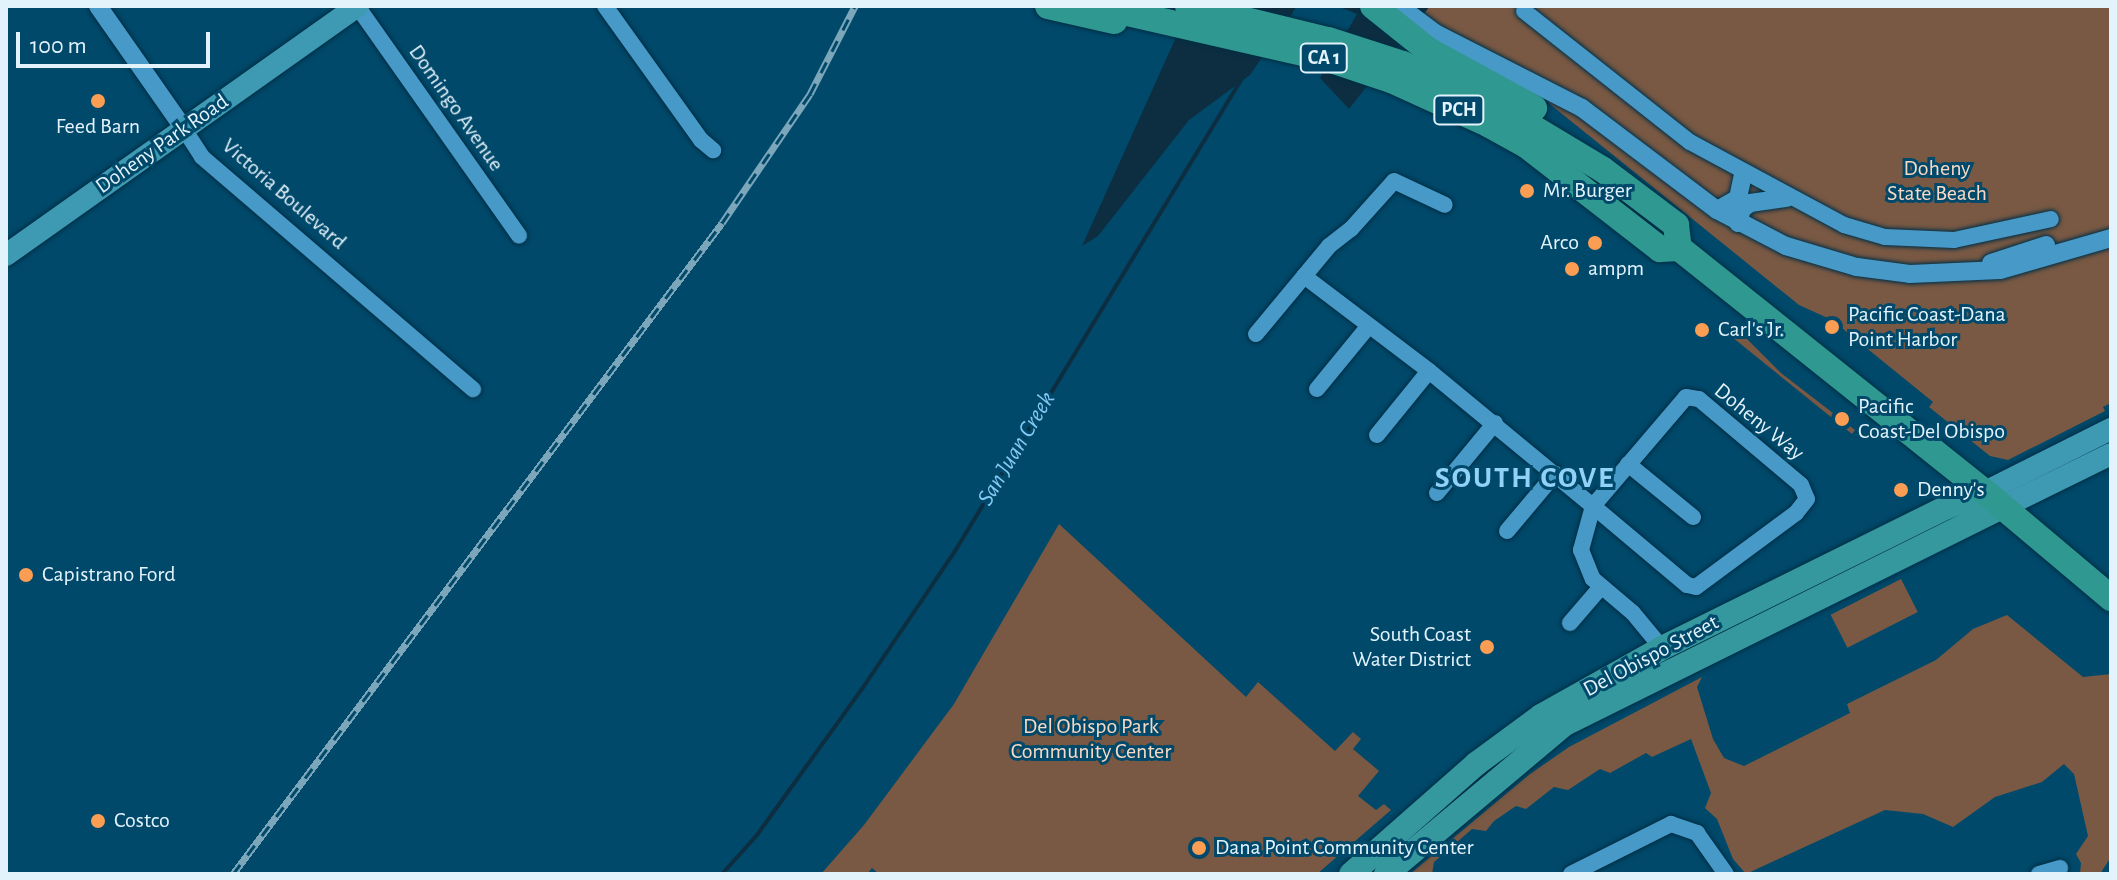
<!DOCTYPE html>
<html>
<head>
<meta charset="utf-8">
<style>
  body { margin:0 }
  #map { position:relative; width:2117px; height:880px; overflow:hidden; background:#00496a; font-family:"Alegreya Sans",sans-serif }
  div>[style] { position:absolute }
  .green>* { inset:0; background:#795943; transform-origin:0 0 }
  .water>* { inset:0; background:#0d2e41 }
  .stream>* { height:4px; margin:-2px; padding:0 2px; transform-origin:2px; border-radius:2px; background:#0d2e41 }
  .roads { filter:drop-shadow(0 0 2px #002e45) drop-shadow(0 0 2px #002e45) }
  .minor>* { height:16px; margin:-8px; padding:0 8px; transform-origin:8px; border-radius:8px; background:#4799c7 }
  .tertiary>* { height:18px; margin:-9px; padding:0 9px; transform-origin:9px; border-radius:9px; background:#4799c7 }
  .secondary>* { height:22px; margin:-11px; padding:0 11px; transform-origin:11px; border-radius:11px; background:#3e99b2 }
  .primary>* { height:24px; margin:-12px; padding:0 12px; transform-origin:12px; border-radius:12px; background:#35989e }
  .trunk>* { height:26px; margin:-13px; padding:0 13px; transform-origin:13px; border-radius:13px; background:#2f9890 }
  .rail>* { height:7px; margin-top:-3.5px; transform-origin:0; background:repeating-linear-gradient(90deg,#00496a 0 12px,#7ca6ba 0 24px); box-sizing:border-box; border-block:2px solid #7ca6ba }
  .dots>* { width:22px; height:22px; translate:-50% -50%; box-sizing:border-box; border:4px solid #00496a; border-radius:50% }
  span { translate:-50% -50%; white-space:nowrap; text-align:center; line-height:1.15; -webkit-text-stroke:6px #00496a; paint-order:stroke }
  .shield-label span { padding:2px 6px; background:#00496a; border:2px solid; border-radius:6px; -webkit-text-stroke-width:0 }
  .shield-label { font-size:20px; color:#e3f3fc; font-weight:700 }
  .street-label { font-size:22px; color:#e3f3fc }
  .poi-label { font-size:22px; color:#e3f3fc }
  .left { translate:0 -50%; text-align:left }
  .right { translate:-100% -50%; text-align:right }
  .park-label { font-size:22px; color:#f9d9c4 }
  .water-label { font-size:24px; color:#84caf4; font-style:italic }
  .district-label { font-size:30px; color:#93d2f8; font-weight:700; letter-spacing:2px }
  .frame { position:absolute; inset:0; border:8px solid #e3f3fc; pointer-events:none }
  .scale { position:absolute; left:16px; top:32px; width:194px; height:36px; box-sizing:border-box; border:4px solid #e3f3fc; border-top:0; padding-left:10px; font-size:24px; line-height:28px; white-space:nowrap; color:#e3f3fc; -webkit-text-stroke:6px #00496a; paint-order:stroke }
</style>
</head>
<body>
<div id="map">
  <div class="green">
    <div style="clip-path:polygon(1387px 6px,2111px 6px,2111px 403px,2103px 407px,2105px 411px,2008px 460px,1990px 456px,1929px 407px,1933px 402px,1832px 320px,1799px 305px,1530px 88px)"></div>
    <div style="clip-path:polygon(1739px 331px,1781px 373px,1855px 430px,1852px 434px,1732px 337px)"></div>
    <div style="clip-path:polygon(1059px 524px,1246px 697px,1258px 682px,1335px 751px,1353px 732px,1361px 739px,1353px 749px,1379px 771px,1358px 796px,1376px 810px,1384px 804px,1391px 810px,1317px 874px,879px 874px,872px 868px,867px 874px,821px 874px,864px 825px,954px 704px)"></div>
    <div style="left:1901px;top:579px;width:37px;height:79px;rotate:63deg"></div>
    <div style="clip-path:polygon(2007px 615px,2083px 677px,2111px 674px,2111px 857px,2100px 874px,2080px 874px,2081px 863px,2076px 854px,2088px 836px,2074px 774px,2064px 764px,2042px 782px,1995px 797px,1953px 827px,1923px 814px,1885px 810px,1746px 874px,1733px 859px,1717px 819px,1705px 808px,1711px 793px,1691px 739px,1652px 757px,1646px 753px,1610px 773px,1600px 769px,1568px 790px,1554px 787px,1526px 809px,1516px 806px,1494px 821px,1486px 831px,1472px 829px,1434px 862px,1432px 874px,1410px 874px,1530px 774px,1569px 747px,1702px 677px,1697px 687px,1713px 739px,1724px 758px,1744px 766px,1850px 713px,1847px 704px,1936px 660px,1973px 629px)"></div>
  </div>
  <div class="water">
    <div style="clip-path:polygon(1190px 6px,1297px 6px,1250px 75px,1189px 120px,1098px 236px,1082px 246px)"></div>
    <div style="clip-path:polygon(1337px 6px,1430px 6px,1349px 109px,1320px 78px,1357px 14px)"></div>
  </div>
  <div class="stream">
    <div style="left:722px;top:874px;width:52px;rotate:-48.1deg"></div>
    <div style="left:757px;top:835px;width:183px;rotate:-54.3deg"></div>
    <div style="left:864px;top:686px;width:163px;rotate:-56deg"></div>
    <div style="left:955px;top:551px;width:551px;rotate:-58.73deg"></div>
  </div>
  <div class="roads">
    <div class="minor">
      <div style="left:357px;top:6px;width:281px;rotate:54.8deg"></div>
      <div style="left:605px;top:6px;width:165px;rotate:54.4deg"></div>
      <div style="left:701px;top:140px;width:16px;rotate:40deg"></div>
      <div style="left:1524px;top:11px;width:211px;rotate:38.3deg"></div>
      <div style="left:1690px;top:142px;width:175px;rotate:28.3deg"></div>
      <div style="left:1844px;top:225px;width:43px;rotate:16.3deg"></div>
      <div style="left:1885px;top:237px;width:69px;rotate:2.5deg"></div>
      <div style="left:1954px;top:240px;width:99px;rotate:-12.2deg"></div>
      <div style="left:184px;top:129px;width:33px;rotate:57deg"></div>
      <div style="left:202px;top:157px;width:357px;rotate:40.6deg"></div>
      <div style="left:1304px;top:276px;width:157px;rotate:37.2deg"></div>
      <div style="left:1429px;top:371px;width:212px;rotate:39.5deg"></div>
      <div style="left:1593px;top:506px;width:46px;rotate:105.3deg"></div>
      <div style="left:1581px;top:550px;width:31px;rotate:68deg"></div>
      <div style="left:1593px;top:579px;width:52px;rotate:40.4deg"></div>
      <div style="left:1633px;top:613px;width:45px;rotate:50.4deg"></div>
      <div style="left:1256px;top:334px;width:114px;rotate:-50.3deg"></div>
      <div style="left:1329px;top:246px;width:28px;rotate:-38deg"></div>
      <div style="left:1351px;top:229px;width:64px;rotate:-48.1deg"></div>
      <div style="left:1394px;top:181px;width:56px;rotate:25.2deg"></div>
      <div style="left:1317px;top:389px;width:80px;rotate:-50.6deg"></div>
      <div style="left:1686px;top:397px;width:13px;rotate:9deg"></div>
      <div style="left:1699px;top:399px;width:133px;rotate:40.1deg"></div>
      <div style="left:1801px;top:485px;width:15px;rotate:67deg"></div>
      <div style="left:1807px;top:499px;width:18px;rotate:128deg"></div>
      <div style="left:1796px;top:513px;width:124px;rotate:143.5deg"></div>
      <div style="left:1696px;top:587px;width:9px;rotate:-167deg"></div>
      <div style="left:1687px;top:585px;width:123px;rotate:-140deg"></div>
      <div style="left:1593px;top:506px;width:143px;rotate:-49.5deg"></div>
      <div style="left:1377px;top:435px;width:82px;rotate:-50.9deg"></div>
      <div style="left:1628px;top:464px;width:84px;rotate:39.2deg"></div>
      <div style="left:1437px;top:493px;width:91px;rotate:-50.4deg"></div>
      <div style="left:1507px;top:531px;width:75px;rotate:-49.9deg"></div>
      <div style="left:1570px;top:623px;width:48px;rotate:-49.3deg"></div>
      <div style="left:1571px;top:874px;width:112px;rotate:-26.6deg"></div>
      <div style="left:1671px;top:824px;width:28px;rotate:19deg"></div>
      <div style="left:1697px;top:833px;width:50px;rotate:54.7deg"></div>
      <div style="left:2039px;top:874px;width:22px;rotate:-16deg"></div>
    </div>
    <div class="tertiary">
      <div style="left:98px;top:6px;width:150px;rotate:55deg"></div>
      <div style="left:1399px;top:6px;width:45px;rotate:36.9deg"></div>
      <div style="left:1435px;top:33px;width:165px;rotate:27deg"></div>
      <div style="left:1582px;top:108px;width:169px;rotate:37.1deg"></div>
      <div style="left:1717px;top:210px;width:78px;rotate:27.6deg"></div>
      <div style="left:1786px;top:246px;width:74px;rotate:16.5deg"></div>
      <div style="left:1857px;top:267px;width:53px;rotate:7.5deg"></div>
      <div style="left:1910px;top:274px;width:90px;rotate:-2.5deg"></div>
      <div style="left:2000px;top:270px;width:116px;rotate:-16.1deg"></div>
      <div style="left:1721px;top:208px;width:20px;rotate:-30deg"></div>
      <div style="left:1738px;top:198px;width:25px;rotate:-78deg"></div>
      <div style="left:1738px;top:223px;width:15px;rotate:-74deg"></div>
      <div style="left:1742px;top:209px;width:10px;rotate:-37deg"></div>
      <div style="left:1750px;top:203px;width:37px;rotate:-8deg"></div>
      <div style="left:1991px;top:263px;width:58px;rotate:-18.1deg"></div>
    </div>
    <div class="secondary">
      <div style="left:6px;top:255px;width:431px;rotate:-35.3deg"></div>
      <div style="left:1985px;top:492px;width:141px;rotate:-26.6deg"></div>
      <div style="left:2003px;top:507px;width:120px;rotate:-26.1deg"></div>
    </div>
    <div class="primary">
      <div style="left:1351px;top:874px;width:167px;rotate:-41.3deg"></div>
      <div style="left:1476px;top:764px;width:81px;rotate:-36.4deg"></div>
      <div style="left:1541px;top:716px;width:139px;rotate:-29.3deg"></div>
      <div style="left:1662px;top:648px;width:318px;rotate:-26.3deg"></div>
      <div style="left:1947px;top:507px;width:41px;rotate:-21.5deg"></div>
      <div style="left:1386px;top:874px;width:234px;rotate:-40deg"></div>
      <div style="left:1565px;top:724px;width:489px;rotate:-26.4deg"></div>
    </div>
    <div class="trunk">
      <div style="left:1048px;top:6px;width:68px;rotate:12.8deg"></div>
      <div style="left:1097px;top:6px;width:237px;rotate:12.9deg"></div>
      <div style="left:1328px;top:59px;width:66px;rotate:18.4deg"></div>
      <div style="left:1391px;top:80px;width:107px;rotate:24.4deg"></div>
      <div style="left:1488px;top:124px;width:43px;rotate:28.9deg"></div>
      <div style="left:1526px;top:145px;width:170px;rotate:37.8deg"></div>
      <div style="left:1660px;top:249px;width:19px;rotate:-3deg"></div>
      <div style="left:1679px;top:248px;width:391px;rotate:38.6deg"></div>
      <div style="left:1985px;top:492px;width:165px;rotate:40.1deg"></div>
      <div style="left:1188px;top:6px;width:144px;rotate:13.7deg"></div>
      <div style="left:1328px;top:40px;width:79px;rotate:17.7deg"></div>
      <div style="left:1403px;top:64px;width:112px;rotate:24.7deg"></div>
      <div style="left:1505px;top:111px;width:113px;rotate:30.9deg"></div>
      <div style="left:1602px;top:169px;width:93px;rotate:37.1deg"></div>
      <div style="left:1676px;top:225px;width:23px;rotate:83deg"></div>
      <div style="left:1373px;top:6px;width:70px;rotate:38.7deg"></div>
      <div style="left:1428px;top:50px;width:121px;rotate:28.7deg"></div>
    </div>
  </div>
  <div class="rail">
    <div style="left:233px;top:874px;width:814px;rotate:-53.09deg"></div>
    <div style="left:722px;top:223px;width:156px;rotate:-55.7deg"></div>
    <div style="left:810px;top:94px;width:99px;rotate:-62.9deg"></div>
  </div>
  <div class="dots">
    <div style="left:98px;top:101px;background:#fc9d54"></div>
    <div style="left:1527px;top:191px;background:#fc9d54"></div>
    <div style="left:1595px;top:243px;background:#fc9d54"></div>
    <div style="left:1572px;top:269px;background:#fc9d54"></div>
    <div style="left:1832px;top:327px;background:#fc9d54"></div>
    <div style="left:1702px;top:330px;background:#fc9d54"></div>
    <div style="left:1842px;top:419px;background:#fc9d54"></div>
    <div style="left:1901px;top:490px;background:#fc9d54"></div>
    <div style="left:26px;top:575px;background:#fc9d54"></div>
    <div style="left:1487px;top:647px;background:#fc9d54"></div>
    <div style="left:98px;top:821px;background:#fc9d54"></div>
    <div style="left:1199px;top:848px;background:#fc9d54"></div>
  </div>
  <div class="shield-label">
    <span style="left:1324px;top:58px">CA 1</span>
    <span style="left:1459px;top:110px">PCH</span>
  </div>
  <div class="street-label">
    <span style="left:456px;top:108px;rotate:55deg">Domingo Avenue</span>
    <span style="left:162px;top:144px;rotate:-35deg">Doheny Park Road</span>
    <span style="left:284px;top:194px;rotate:41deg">Victoria Boulevard</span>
    <span style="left:1759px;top:422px;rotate:39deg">Doheny Way</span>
    <span style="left:1651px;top:656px;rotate:-28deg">Del Obispo Street</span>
  </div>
  <div class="poi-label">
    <span style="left:98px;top:127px">Feed Barn</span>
    <span class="left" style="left:1543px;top:191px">Mr. Burger</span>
    <span class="right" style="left:1579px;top:243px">Arco</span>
    <span class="left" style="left:1588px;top:269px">ampm</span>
    <span class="left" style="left:1848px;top:327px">Pacific Coast-Dana<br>Point Harbor</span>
    <span class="left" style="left:1718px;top:330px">Carl's Jr.</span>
    <span class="left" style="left:1858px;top:419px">Pacific<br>Coast-Del Obispo</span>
    <span class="left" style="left:1917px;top:490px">Denny's</span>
    <span class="left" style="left:42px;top:575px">Capistrano Ford</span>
    <span class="right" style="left:1471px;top:647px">South Coast<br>Water District</span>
    <span class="left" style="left:114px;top:821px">Costco</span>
    <span class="left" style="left:1215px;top:848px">Dana Point Community Center</span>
  </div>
  <div class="park-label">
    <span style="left:1937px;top:181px">Doheny<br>State Beach</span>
    <span style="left:1091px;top:739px">Del Obispo Park<br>Community Center</span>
  </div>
  <div class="water-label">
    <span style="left:1017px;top:449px;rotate:-59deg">San Juan Creek</span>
  </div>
  <div class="district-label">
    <span style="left:1525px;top:478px">SOUTH COVE</span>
  </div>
  <div class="frame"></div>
  <div class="scale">100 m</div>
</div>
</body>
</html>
